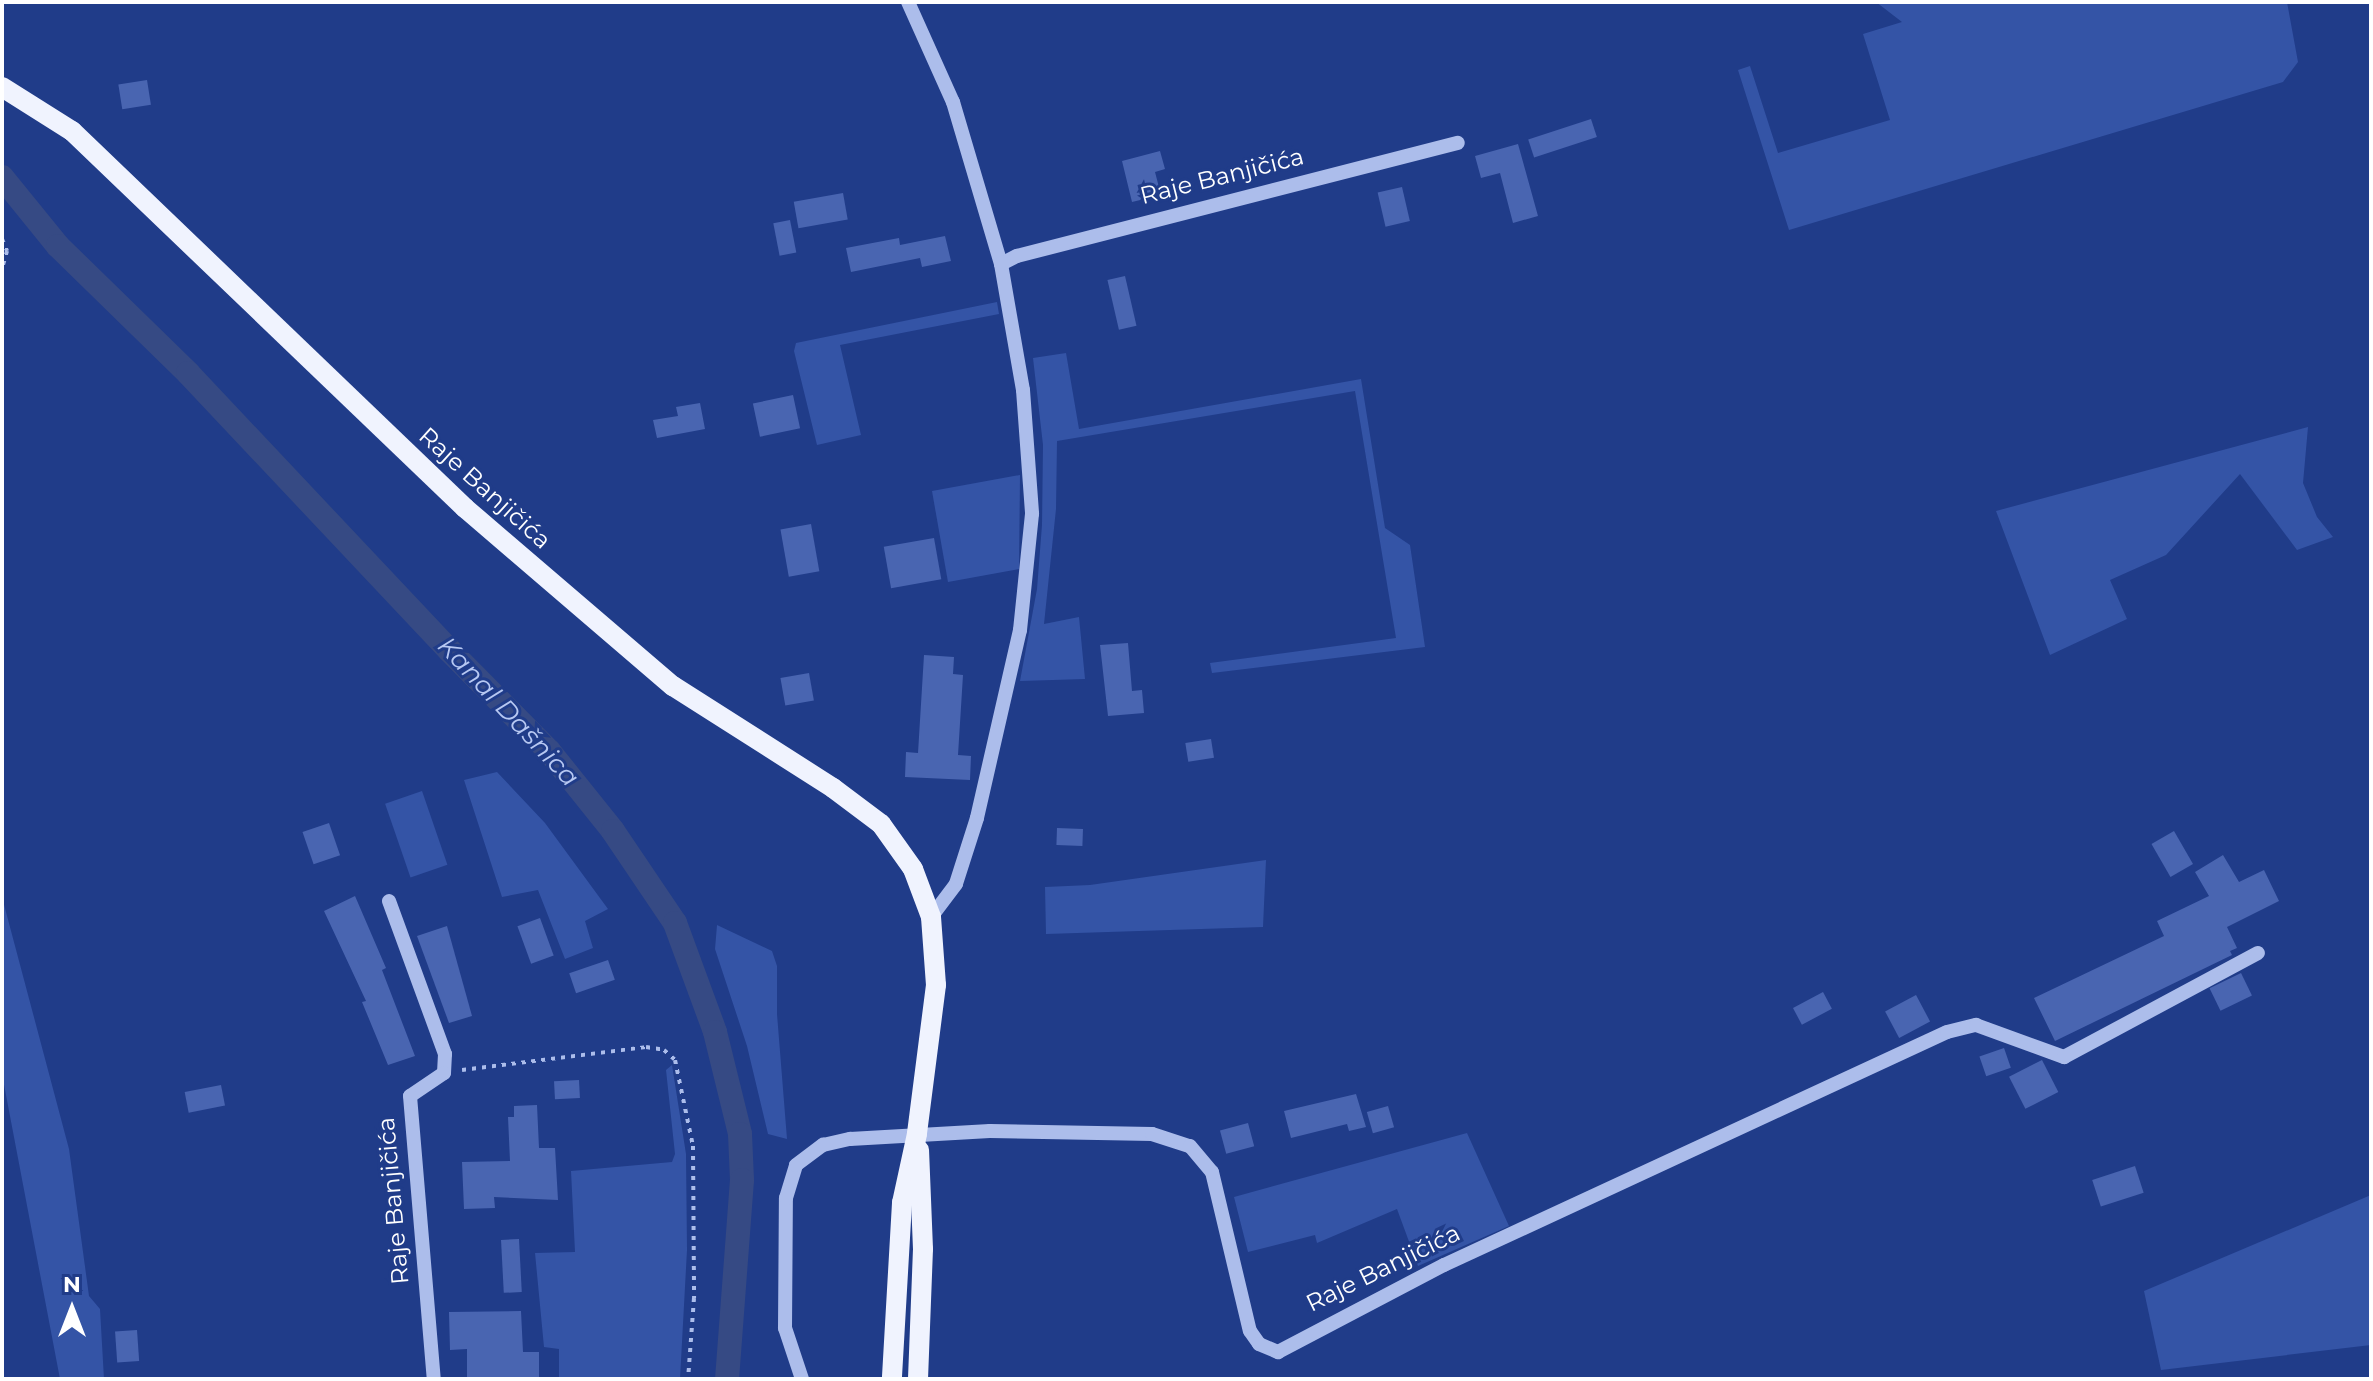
<!DOCTYPE html>
<html>
<head>
<meta charset="utf-8">
<style>
  body { margin:0 }
  #map { position:relative; width:2373px; height:1381px; overflow:hidden; background:#203c89; font-family:Montserrat,sans-serif }
  div>[style] { position:absolute }
  .green>* { inset:0; background:#3454a6; transform-origin:0 0 }
  .canal>* { height:24px; margin:-12px; padding:0 12px; transform-origin:12px; border-radius:12px; background:#364a84 }
  .building>* { inset:0; background:#4965b1; transform-origin:0 0 }
  .path>* { height:4px; margin-top:-2px; transform-origin:0; background:repeating-linear-gradient(90deg,#acbdeb 0 4px,transparent 0 10px) }
  .minor>* { height:14px; margin:-7px; padding:0 7px; transform-origin:7px; border-radius:7px; background:#acbdeb }
  .major>* { height:20px; margin:-10px; padding:0 10px; transform-origin:10px; border-radius:10px; background:#f0f3fe }
  span { translate:-50% -50%; white-space:nowrap; text-align:center; line-height:1.15; -webkit-text-stroke:6px #203c89; paint-order:stroke }
  .street-label { font-size:24px; color:#fff }
  .water-label { font-size:26px; color:#b7c8f2; font-style:italic }
  .frame { position:absolute; inset:0; border:4px solid #fff; pointer-events:none }
  .north { position:absolute; left:32px; top:1269px; width:80px; height:80px; -webkit-text-stroke:6px #203c89; paint-order:stroke; rotate:0deg; font-size:22px; font-weight:700; line-height:32px; text-align:center; color:#fff }
  .north::after { content:''; display:block; margin:auto; width:28px; height:36px; background:#fff; clip-path:polygon(50% 0,100% 100%,50% 72%,0 100%) }
</style>
</head>
<body>
<div id="map">
  <div class="green">
    <div style="clip-path:polygon(1876px 2px,2287px 2px,2298px 62px,2283px 82px,1789px 230px,1738px 70px,1750px 66px,1778px 153px,1890px 120px,1863px 34px,1902px 22px)"></div>
    <div style="clip-path:polygon(997px 302px,999px 314px,840px 345px,861px 435px,817px 445px,794px 351px,796px 343px)"></div>
    <div style="clip-path:polygon(1066px 353px,1079px 429px,1361px 379px,1385px 528px,1410px 545px,1425px 647px,1212px 673px,1210px 663px,1396px 638px,1355px 391px,1057px 441px,1056px 509px,1044px 624px,1079px 617px,1085px 679px,1020px 681px,1037px 589px,1042px 525px,1043px 445px,1033px 358px)"></div>
    <div style="clip-path:polygon(2308px 427px,2303px 483px,2317px 517px,2333px 537px,2297px 550px,2240px 474px,2166px 555px,2110px 580px,2127px 619px,2050px 655px,1996px 511px)"></div>
    <div style="clip-path:polygon(1020px 475px,1019px 569px,948px 582px,932px 491px)"></div>
    <div style="clip-path:polygon(497px 772px,545px 823px,608px 909px,585px 921px,593px 948px,565px 959px,538px 890px,502px 897px,464px 780px)"></div>
    <div style="left:422px;top:791px;width:78px;height:39px;rotate:71deg"></div>
    <div style="clip-path:polygon(1266px 860px,1263px 927px,1046px 934px,1045px 887px,1090px 885px)"></div>
    <div style="clip-path:polygon(2px 897px,69px 1149px,89px 1296px,100px 1309px,104px 1379px,60px 1379px,2px 1074px)"></div>
    <div style="clip-path:polygon(717px 925px,772px 951px,777px 966px,777px 1014px,787px 1139px,768px 1134px,747px 1046px,715px 949px)"></div>
    <div style="clip-path:polygon(672px 1065px,686px 1154px,687px 1250px,680px 1379px,559px 1379px,559px 1349px,544px 1347px,535px 1253px,575px 1252px,571px 1171px,672px 1162px,675px 1154px,666px 1070px)"></div>
    <div style="clip-path:polygon(1467px 1133px,1509px 1226px,1418px 1266px,1397px 1209px,1317px 1243px,1315px 1235px,1248px 1252px,1234px 1197px)"></div>
    <div style="clip-path:polygon(2371px 1195px,2371px 1345px,2161px 1370px,2144px 1291px)"></div>
  </div>
  <div class="canal">
    <div style="left:2px;top:177px;width:89px;rotate:50.9deg"></div>
    <div style="left:58px;top:246px;width:182px;rotate:44.3deg"></div>
    <div style="left:188px;top:373px;width:381px;rotate:46.7deg"></div>
    <div style="left:449px;top:650px;width:142px;rotate:45.3deg"></div>
    <div style="left:549px;top:751px;width:102px;rotate:51.3deg"></div>
    <div style="left:613px;top:831px;width:111px;rotate:56deg"></div>
    <div style="left:675px;top:923px;width:116px;rotate:69.8deg"></div>
    <div style="left:715px;top:1032px;width:105px;rotate:76.2deg"></div>
    <div style="left:740px;top:1134px;width:46px;rotate:87.5deg"></div>
    <div style="left:742px;top:1180px;width:200px;rotate:94.3deg"></div>
  </div>
  <div class="building">
    <div style="left:147px;top:80px;width:25px;height:29px;rotate:81deg"></div>
    <div style="left:1591px;top:119px;width:19px;height:66px;rotate:72deg"></div>
    <div style="clip-path:polygon(1518px 144px,1538px 216px,1513px 223px,1500px 173px,1481px 178px,1475px 156px)"></div>
    <div style="clip-path:polygon(1160px 151px,1165px 169px,1155px 172px,1161px 195px,1132px 202px,1122px 161px)"></div>
    <div style="left:1402px;top:187px;width:35px;height:25px;rotate:77deg"></div>
    <div style="left:843px;top:193px;width:27px;height:50px;rotate:80deg"></div>
    <div style="left:790px;top:220px;width:33px;height:17px;rotate:79deg"></div>
    <div style="clip-path:polygon(945px 236px,951px 261px,922px 267px,920px 258px,851px 272px,846px 248px,899px 238px,900px 245px)"></div>
    <div style="left:1125px;top:276px;width:51px;height:18px;rotate:77deg"></div>
    <div style="left:793px;top:395px;width:34px;height:41px;rotate:78deg"></div>
    <div style="clip-path:polygon(700px 403px,705px 429px,657px 438px,653px 420px,678px 416px,676px 407px)"></div>
    <div style="left:811px;top:524px;width:48px;height:31px;rotate:80deg"></div>
    <div style="left:934px;top:538px;width:42px;height:51px;rotate:80deg"></div>
    <div style="clip-path:polygon(1128px 643px,1132px 691px,1142px 690px,1144px 713px,1108px 716px,1100px 645px)"></div>
    <div style="clip-path:polygon(924px 655px,954px 657px,953px 674px,963px 675px,958px 755px,971px 756px,970px 780px,905px 777px,906px 752px,918px 753px)"></div>
    <div style="left:809px;top:673px;width:28px;height:29px;rotate:80deg"></div>
    <div style="left:1211px;top:739px;width:19px;height:26px;rotate:81deg"></div>
    <div style="left:329px;top:823px;width:34px;height:28px;rotate:71deg"></div>
    <div style="left:1057px;top:828px;width:26px;height:17px;rotate:2deg"></div>
    <div style="left:2174px;top:831px;width:38px;height:26px;rotate:60deg"></div>
    <div style="clip-path:polygon(2223px 855px,2239px 882px,2264px 870px,2279px 901px,2227px 927px,2237px 948px,2230px 951px,2232px 955px,2055px 1041px,2034px 998px,2164px 936px,2157px 921px,2209px 896px,2195px 872px)"></div>
    <div style="clip-path:polygon(355px 896px,386px 968px,382px 970px,415px 1056px,388px 1065px,362px 1002px,366px 1001px,324px 911px)"></div>
    <div style="left:540px;top:918px;width:40px;height:24px;rotate:70deg"></div>
    <div style="clip-path:polygon(447px 926px,472px 1016px,449px 1023px,417px 936px)"></div>
    <div style="left:608px;top:960px;width:21px;height:41px;rotate:71deg"></div>
    <div style="left:2241px;top:973px;width:25px;height:35px;rotate:64deg"></div>
    <div style="left:1823px;top:992px;width:19px;height:34px;rotate:62deg"></div>
    <div style="left:1916px;top:995px;width:30px;height:35px;rotate:62deg"></div>
    <div style="left:2004px;top:1048px;width:21px;height:26px;rotate:71deg"></div>
    <div style="left:2042px;top:1060px;width:36px;height:37px;rotate:63deg"></div>
    <div style="left:579px;top:1080px;width:18px;height:25px;rotate:87deg"></div>
    <div style="left:221px;top:1085px;width:21px;height:37px;rotate:79deg"></div>
    <div style="clip-path:polygon(1356px 1094px,1366px 1127px,1349px 1131px,1347px 1124px,1291px 1138px,1284px 1111px)"></div>
    <div style="clip-path:polygon(537px 1105px,539px 1148px,555px 1148px,558px 1200px,494px 1197px,495px 1208px,464px 1209px,462px 1162px,510px 1161px,508px 1117px,514px 1117px,514px 1106px)"></div>
    <div style="left:1388px;top:1106px;width:22px;height:22px;rotate:74deg"></div>
    <div style="left:1248px;top:1123px;width:24px;height:29px;rotate:75deg"></div>
    <div style="left:2135px;top:1166px;width:28px;height:45px;rotate:72deg"></div>
    <div style="left:519px;top:1239px;width:53px;height:18px;rotate:87deg"></div>
    <div style="clip-path:polygon(521px 1311px,523px 1352px,539px 1352px,539px 1379px,467px 1379px,467px 1349px,450px 1350px,449px 1312px)"></div>
    <div style="left:137px;top:1330px;width:31px;height:22px;rotate:86deg"></div>
  </div>
  <div class="path">
    <div style="left:2px;top:239px;width:13px;rotate:67deg"></div>
    <div style="left:7px;top:251px;width:19px;rotate:106deg"></div>
    <div style="left:462px;top:1070px;width:185px;rotate:-7.1deg"></div>
    <div style="left:646px;top:1047px;width:18px;rotate:9deg"></div>
    <div style="left:664px;top:1050px;width:15px;rotate:42deg"></div>
    <div style="left:675px;top:1060px;width:88px;rotate:78.2deg"></div>
    <div style="left:693px;top:1146px;width:152px;rotate:89.6deg"></div>
    <div style="left:694px;top:1298px;width:81px;rotate:94.2deg"></div>
  </div>
  <div class="minor">
    <div style="left:908px;top:2px;width:110px;rotate:65.8deg"></div>
    <div style="left:953px;top:102px;width:169px;rotate:73.5deg"></div>
    <div style="left:1001px;top:264px;width:128px;rotate:80.1deg"></div>
    <div style="left:1023px;top:390px;width:124px;rotate:85.8deg"></div>
    <div style="left:1032px;top:514px;width:117px;rotate:95.9deg"></div>
    <div style="left:1020px;top:630px;width:193px;rotate:102.9deg"></div>
    <div style="left:977px;top:818px;width:69px;rotate:107.7deg"></div>
    <div style="left:956px;top:884px;width:41px;rotate:127.1deg"></div>
    <div style="left:1001px;top:264px;width:18px;rotate:-27deg"></div>
    <div style="left:1017px;top:256px;width:455px;rotate:-14.4deg"></div>
    <div style="left:389px;top:901px;width:163px;rotate:69.9deg"></div>
    <div style="left:445px;top:1054px;width:19px;rotate:93deg"></div>
    <div style="left:444px;top:1073px;width:41px;rotate:145.9deg"></div>
    <div style="left:410px;top:1096px;width:284px;rotate:85.2deg"></div>
    <div style="left:802px;top:1379px;width:54px;rotate:-108.4deg"></div>
    <div style="left:785px;top:1328px;width:130px;rotate:-89.6deg"></div>
    <div style="left:786px;top:1198px;width:34px;rotate:-73deg"></div>
    <div style="left:796px;top:1165px;width:34px;rotate:-37deg"></div>
    <div style="left:823px;top:1145px;width:28px;rotate:-13deg"></div>
    <div style="left:850px;top:1139px;width:140px;rotate:-3.3deg"></div>
    <div style="left:990px;top:1131px;width:162px;rotate:1.1deg"></div>
    <div style="left:1152px;top:1134px;width:40px;rotate:18deg"></div>
    <div style="left:1190px;top:1146px;width:34px;rotate:50deg"></div>
    <div style="left:1212px;top:1172px;width:163px;rotate:76.6deg"></div>
    <div style="left:1250px;top:1331px;width:16px;rotate:55deg"></div>
    <div style="left:1259px;top:1344px;width:21px;rotate:23deg"></div>
    <div style="left:1278px;top:1352px;width:187px;rotate:-27.7deg"></div>
    <div style="left:1444px;top:1265px;width:554px;rotate:-24.85deg"></div>
    <div style="left:1947px;top:1032px;width:30px;rotate:-14deg"></div>
    <div style="left:1976px;top:1025px;width:94px;rotate:20deg"></div>
    <div style="left:2064px;top:1057px;width:220px;rotate:-28.2deg"></div>
  </div>
  <div class="major">
    <div style="left:2px;top:87px;width:83px;rotate:32.2deg"></div>
    <div style="left:72px;top:131px;width:545px;rotate:43.81deg"></div>
    <div style="left:465px;top:508px;width:274px;rotate:40.6deg"></div>
    <div style="left:673px;top:686px;width:190px;rotate:32.5deg"></div>
    <div style="left:833px;top:788px;width:60px;rotate:36.9deg"></div>
    <div style="left:881px;top:824px;width:55px;rotate:54.6deg"></div>
    <div style="left:913px;top:869px;width:51px;rotate:69.4deg"></div>
    <div style="left:931px;top:917px;width:68px;rotate:85.8deg"></div>
    <div style="left:936px;top:985px;width:150px;rotate:97.3deg"></div>
    <div style="left:917px;top:1134px;width:71px;rotate:102.3deg"></div>
    <div style="left:902px;top:1203px;width:176px;rotate:93.3deg"></div>
    <div style="left:918px;top:1379px;width:130px;rotate:-87.8deg"></div>
    <div style="left:923px;top:1249px;width:99px;rotate:-92.3deg"></div>
  </div>
  <div class="street-label">
    <span style="left:1222px;top:176px;rotate:-14deg">Raje Banjičića</span>
    <span style="left:485px;top:488px;rotate:42deg">Raje Banjičića</span>
    <span style="left:393px;top:1201px;rotate:-95deg">Raje Banjičića</span>
    <span style="left:1383px;top:1268px;rotate:-26deg">Raje Banjičića</span>
  </div>
  <div class="water-label">
    <span style="left:508px;top:712px;rotate:47deg">Kanal Dašnica</span>
  </div>
  <div class="frame"></div>
  <div class="north">N</div>
</div>
</body>
</html>
